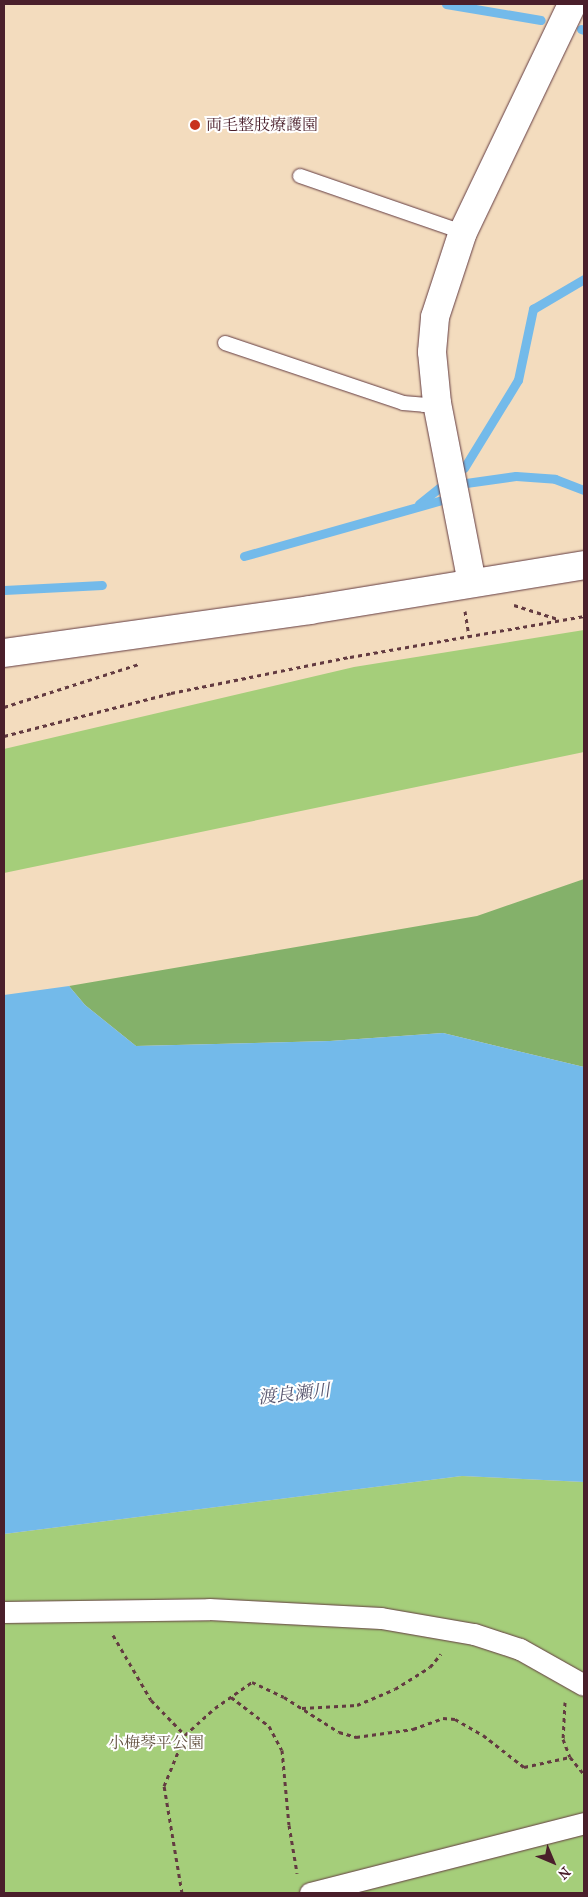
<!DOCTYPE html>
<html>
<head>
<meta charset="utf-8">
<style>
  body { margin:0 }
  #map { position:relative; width:588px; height:1897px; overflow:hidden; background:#f3dcbe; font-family:"IM FELL French Canon","Noto Serif JP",serif }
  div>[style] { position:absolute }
  .green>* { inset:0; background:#a5ce7a }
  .forest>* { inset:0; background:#84b16a }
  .water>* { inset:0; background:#73baea }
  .stream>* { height:9px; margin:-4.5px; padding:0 4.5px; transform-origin:4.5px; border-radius:4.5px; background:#73baea }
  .path>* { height:3px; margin-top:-1.5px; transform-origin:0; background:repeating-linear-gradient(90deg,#633b41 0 4px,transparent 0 8px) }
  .roads { filter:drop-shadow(0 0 1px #633b41) drop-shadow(0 0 1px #633b41) }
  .service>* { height:14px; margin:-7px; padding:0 7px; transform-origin:7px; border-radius:7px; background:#fff }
  .pedestrian>* { height:21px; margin:-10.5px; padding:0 10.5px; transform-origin:10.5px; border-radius:10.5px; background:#fff }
  .minor>* { height:28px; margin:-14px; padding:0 14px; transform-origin:14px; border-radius:14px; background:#fff }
  .tertiary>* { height:28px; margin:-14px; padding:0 14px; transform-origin:14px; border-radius:14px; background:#fff }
  .dots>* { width:14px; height:14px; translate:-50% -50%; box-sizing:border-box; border:2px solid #fff; border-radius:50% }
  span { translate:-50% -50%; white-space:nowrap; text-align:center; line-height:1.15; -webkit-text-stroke:4px #fff; paint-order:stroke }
  .poi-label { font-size:16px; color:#4a1f2b }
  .left { translate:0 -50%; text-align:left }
  .park-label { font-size:16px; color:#655443 }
  .water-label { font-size:18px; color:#58556e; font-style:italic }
  .frame { position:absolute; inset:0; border:5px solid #4a1f2b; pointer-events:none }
  .north { position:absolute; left:528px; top:1837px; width:50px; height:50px; -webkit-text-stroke:4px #fff; paint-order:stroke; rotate:135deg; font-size:14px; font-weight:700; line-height:20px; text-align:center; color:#4a1f2b }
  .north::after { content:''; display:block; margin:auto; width:18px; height:22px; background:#4a1f2b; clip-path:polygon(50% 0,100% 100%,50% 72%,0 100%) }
</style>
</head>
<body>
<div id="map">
  <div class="green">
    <div style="clip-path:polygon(584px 630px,584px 752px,4px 873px,4px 749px,354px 667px)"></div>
    <div style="clip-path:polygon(462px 1476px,584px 1482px,584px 1893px,4px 1893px,4px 1534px)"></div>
  </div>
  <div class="forest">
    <div style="clip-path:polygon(584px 879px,584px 1067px,443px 1033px,330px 1041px,136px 1046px,85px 1005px,69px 986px,477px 916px)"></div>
  </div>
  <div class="water">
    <div style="clip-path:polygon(69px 986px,85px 1005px,136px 1046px,330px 1041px,443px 1033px,584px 1067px,584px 1482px,462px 1476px,4px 1534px,4px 995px)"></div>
  </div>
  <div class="stream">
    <div style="left:446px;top:4px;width:96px;rotate:9.6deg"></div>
    <div style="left:581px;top:29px;width:3px;rotate:18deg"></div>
    <div style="left:464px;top:468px;width:103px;rotate:-58.5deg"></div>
    <div style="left:518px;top:380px;width:73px;rotate:-78.1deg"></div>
    <div style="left:533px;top:309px;width:59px;rotate:-30.5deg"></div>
    <div style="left:466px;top:483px;width:50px;rotate:-8deg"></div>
    <div style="left:516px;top:476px;width:39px;rotate:4deg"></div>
    <div style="left:555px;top:479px;width:31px;rotate:21deg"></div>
    <div style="left:419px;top:504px;width:26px;rotate:-39deg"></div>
    <div style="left:244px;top:556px;width:203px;rotate:-15.8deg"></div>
    <div style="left:4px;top:590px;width:98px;rotate:-2.9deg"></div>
  </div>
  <div class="path">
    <div style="left:514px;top:605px;width:46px;rotate:17.7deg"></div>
    <div style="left:465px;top:611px;width:26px;rotate:81deg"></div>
    <div style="left:4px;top:707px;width:142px;rotate:-17.7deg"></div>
    <div style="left:4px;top:736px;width:172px;rotate:-14.4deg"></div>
    <div style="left:171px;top:693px;width:183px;rotate:-11.4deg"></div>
    <div style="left:350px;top:657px;width:238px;rotate:-9.9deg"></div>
    <div style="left:113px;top:1635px;width:75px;rotate:59.7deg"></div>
    <div style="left:151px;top:1700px;width:49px;rotate:45.8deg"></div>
    <div style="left:231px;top:1697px;width:48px;rotate:37.3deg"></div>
    <div style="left:269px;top:1726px;width:27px;rotate:62deg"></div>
    <div style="left:282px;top:1750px;width:75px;rotate:84.7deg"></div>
    <div style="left:289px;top:1825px;width:49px;rotate:80.5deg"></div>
    <div style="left:565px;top:1702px;width:37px;rotate:93deg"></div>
    <div style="left:563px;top:1739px;width:19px;rotate:69deg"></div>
    <div style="left:570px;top:1757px;width:22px;rotate:51deg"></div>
    <div style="left:302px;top:1708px;width:55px;rotate:-3.1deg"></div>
    <div style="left:357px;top:1705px;width:41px;rotate:-22.8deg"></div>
    <div style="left:395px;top:1689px;width:41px;rotate:-32.2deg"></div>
    <div style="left:430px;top:1667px;width:17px;rotate:-50deg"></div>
    <div style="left:182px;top:1893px;width:109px;rotate:-99.5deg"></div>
    <div style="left:164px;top:1786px;width:55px;rotate:-67.6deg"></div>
    <div style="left:185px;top:1735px;width:40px;rotate:-42deg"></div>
    <div style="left:215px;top:1708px;width:45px;rotate:-35.1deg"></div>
    <div style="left:252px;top:1682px;width:35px;rotate:25deg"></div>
    <div style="left:284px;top:1697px;width:65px;rotate:32.5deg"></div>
    <div style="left:339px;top:1732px;width:18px;rotate:16deg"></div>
    <div style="left:356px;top:1737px;width:58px;rotate:-8deg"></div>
    <div style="left:413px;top:1729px;width:32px;rotate:-20deg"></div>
    <div style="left:443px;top:1718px;width:12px;rotate:5deg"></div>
    <div style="left:455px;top:1719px;width:32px;rotate:30deg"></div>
    <div style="left:483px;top:1735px;width:52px;rotate:38deg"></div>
    <div style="left:524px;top:1767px;width:47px;rotate:-12.3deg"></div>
  </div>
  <div class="roads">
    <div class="service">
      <div style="left:300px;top:176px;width:172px;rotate:19deg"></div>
      <div style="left:225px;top:343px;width:188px;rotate:18.6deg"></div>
      <div style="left:403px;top:403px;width:21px;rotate:5deg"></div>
      <div style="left:424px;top:405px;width:13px;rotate:-9deg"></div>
    </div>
    <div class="pedestrian">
      <div style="left:4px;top:1612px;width:205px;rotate:-0.8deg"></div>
      <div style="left:209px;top:1609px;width:172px;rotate:3deg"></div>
      <div style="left:381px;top:1618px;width:94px;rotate:9.8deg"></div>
      <div style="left:474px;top:1634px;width:48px;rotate:18.1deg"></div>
      <div style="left:520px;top:1649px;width:73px;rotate:29.4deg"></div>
      <div style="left:310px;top:1893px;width:283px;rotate:-14.3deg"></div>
    </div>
    <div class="minor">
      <div style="left:472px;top:583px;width:183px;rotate:-101deg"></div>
      <div style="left:437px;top:403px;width:51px;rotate:-95.6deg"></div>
      <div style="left:432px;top:352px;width:35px;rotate:-85deg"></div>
      <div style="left:435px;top:317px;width:89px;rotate:-71.8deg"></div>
      <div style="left:463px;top:232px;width:253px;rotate:-64.4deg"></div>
      <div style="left:4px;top:653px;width:309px;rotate:-8deg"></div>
    </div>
    <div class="tertiary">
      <div style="left:310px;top:610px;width:278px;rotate:-9.3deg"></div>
    </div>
  </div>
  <div class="dots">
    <div style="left:195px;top:125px;background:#c8321e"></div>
  </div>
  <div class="poi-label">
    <span class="left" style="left:206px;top:125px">両毛整肢療護園</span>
  </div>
  <div class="park-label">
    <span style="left:156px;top:1743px">小梅琴平公園</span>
  </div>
  <div class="water-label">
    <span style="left:294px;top:1395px;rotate:-6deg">渡良瀬川</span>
  </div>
  <div class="frame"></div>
  <div class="north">N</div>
</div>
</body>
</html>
